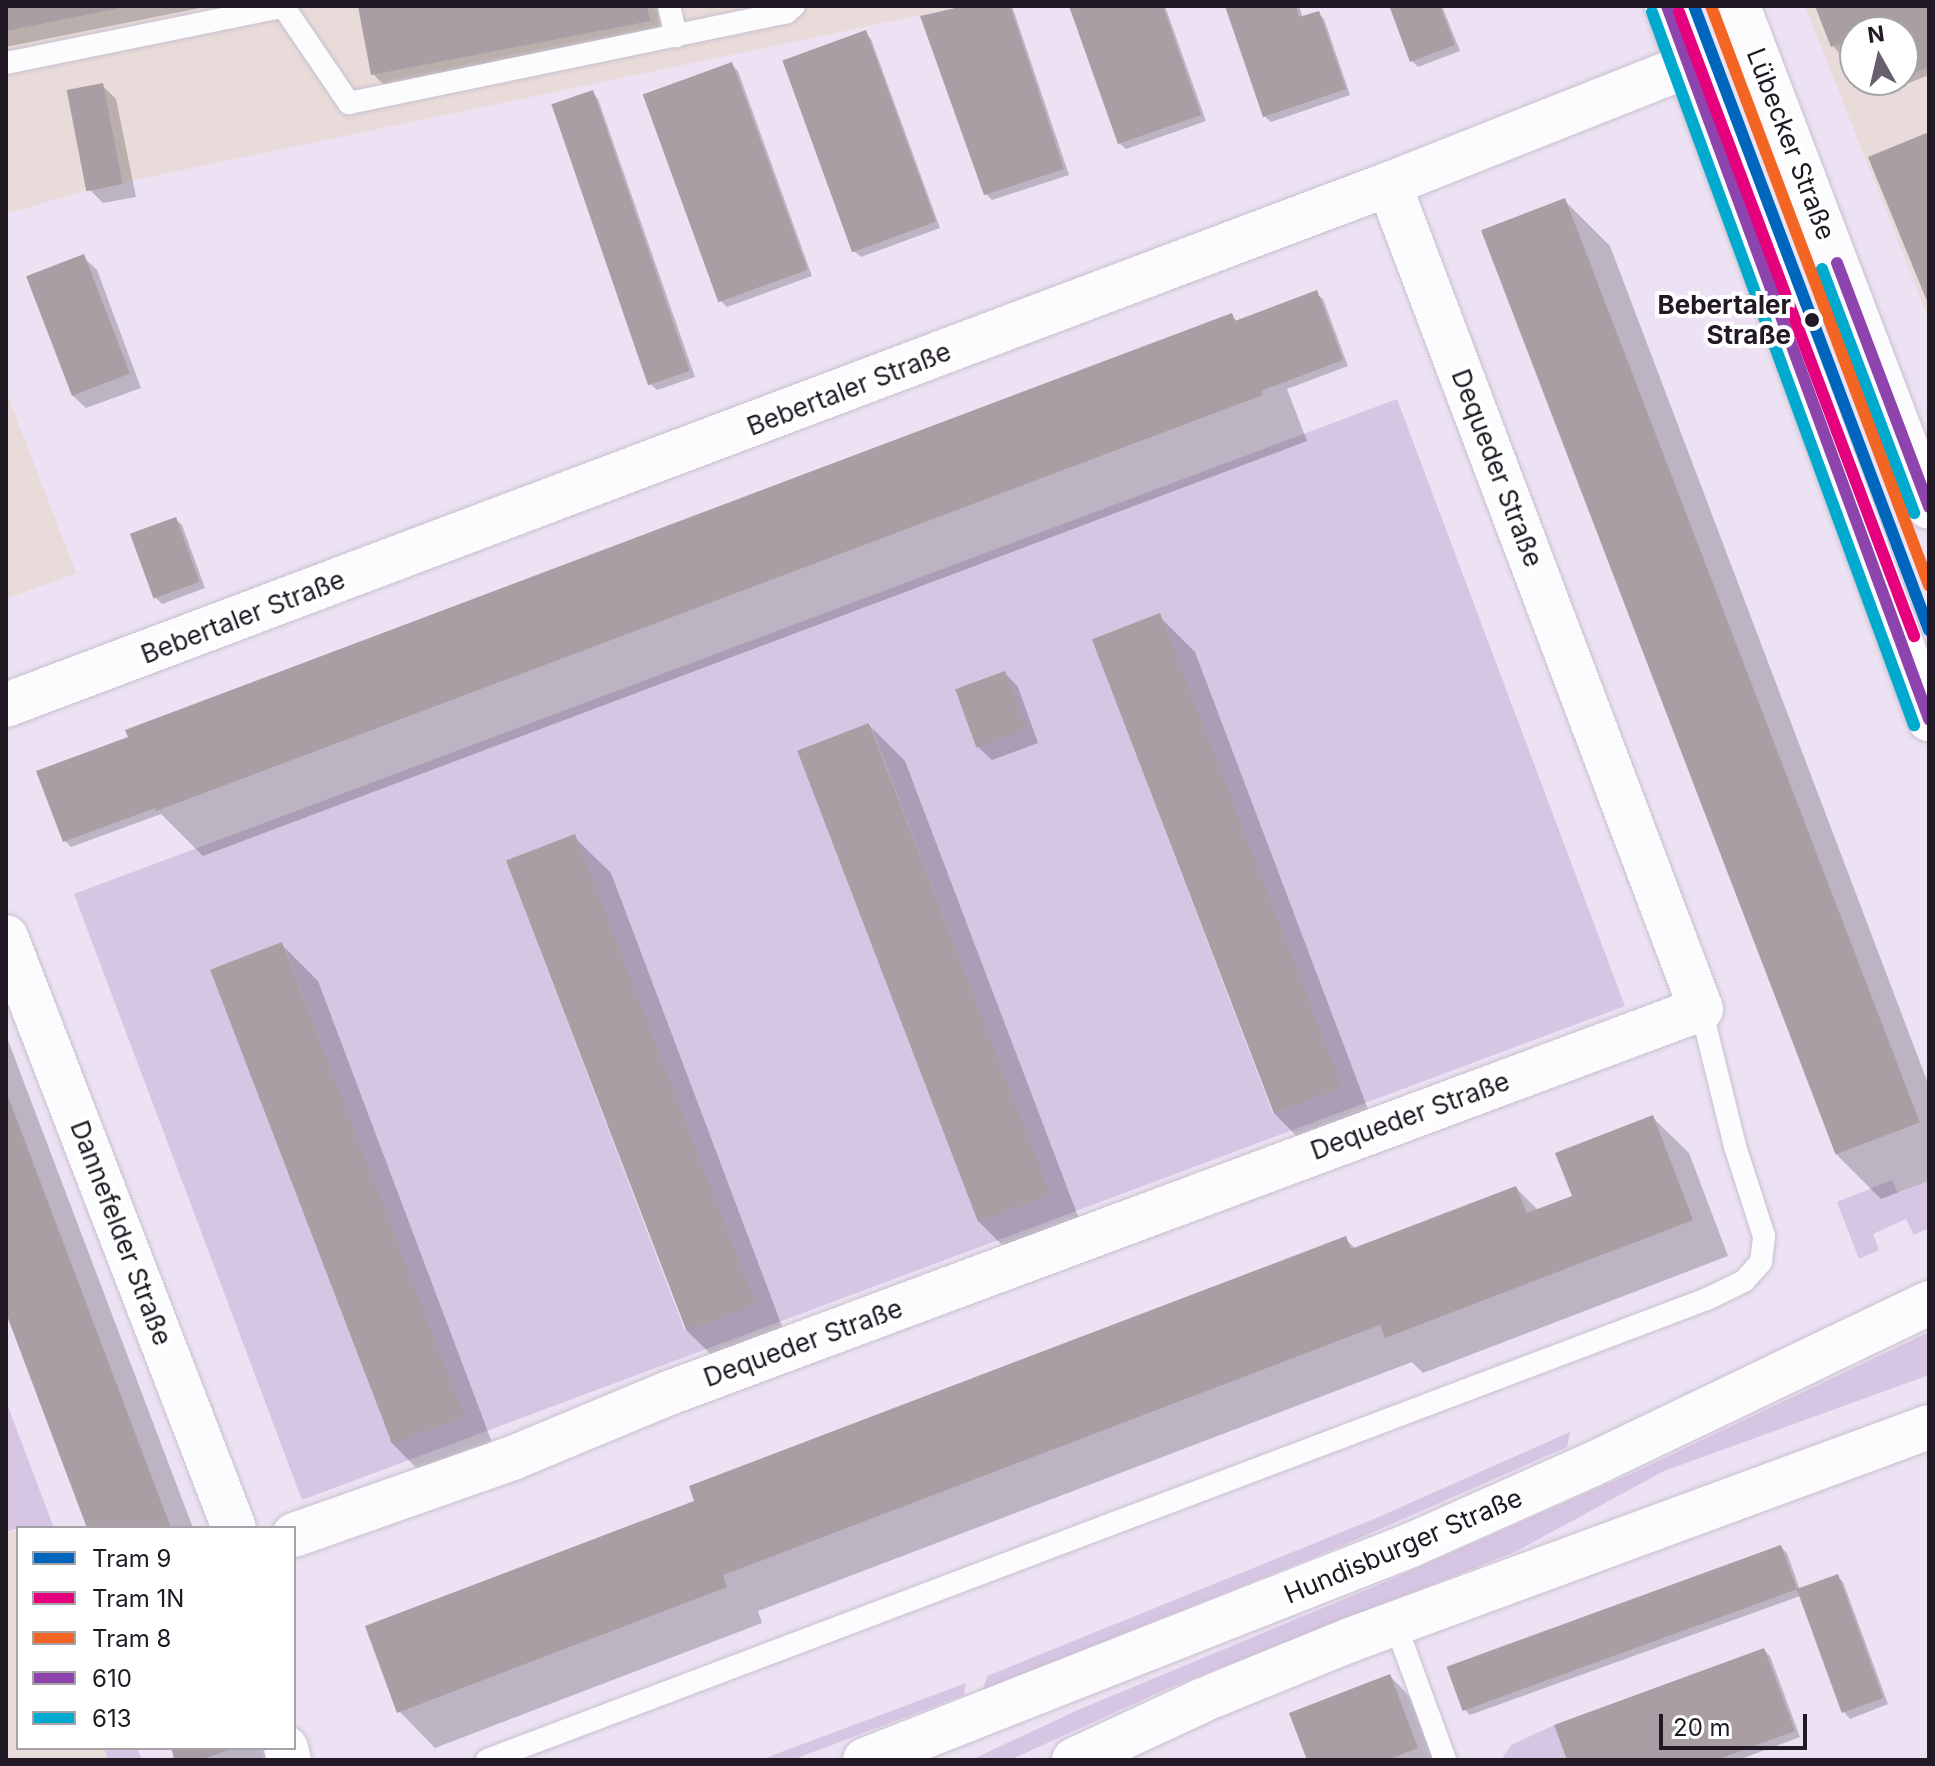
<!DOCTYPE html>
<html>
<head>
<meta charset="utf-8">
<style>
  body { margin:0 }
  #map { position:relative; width:1935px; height:1766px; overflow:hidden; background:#ece2f3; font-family:Inter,sans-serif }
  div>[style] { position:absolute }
  .commercial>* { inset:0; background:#e9dbd9 }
  .green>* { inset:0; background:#d7c5e4 }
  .shadow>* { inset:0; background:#0003; transform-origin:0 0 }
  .building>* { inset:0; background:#a89ea3; transform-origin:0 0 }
  .roads { filter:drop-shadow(0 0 2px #c8c0ce) drop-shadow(0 0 2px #c8c0ce) }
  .lane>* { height:22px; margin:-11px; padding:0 11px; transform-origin:11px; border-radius:11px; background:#fcfbfd }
  .street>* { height:44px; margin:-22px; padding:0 22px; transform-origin:22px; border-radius:22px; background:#fcfbfd }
  .secondary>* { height:44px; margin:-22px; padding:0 22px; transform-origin:22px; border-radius:22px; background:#fcfbfd }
  .bus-1>* { height:12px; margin:-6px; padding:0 6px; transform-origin:6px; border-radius:6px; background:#8e44ad }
  .bus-2>* { height:12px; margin:-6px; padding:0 6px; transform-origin:6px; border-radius:6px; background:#00a9ce }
  .tram-1>* { height:12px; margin:-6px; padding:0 6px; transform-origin:6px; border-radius:6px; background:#0065bd }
  .tram-2>* { height:12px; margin:-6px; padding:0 6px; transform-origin:6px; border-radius:6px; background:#e5007d }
  .tram-3>* { height:12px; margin:-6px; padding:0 6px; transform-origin:6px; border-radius:6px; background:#f26522 }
  .dots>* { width:22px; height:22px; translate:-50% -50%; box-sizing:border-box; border:4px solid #fff; border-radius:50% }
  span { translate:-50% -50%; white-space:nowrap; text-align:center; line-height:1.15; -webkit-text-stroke:8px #fff; paint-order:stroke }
  .street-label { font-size:26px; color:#211a25 }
  .stop-label { font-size:26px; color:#211a25; font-weight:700 }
  .right { translate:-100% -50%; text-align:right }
  .frame { position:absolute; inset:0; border:8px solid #211a25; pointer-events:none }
  .legend { position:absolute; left:16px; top:1526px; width:280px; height:224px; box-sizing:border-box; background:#fff; border:2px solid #a6a3a8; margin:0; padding:10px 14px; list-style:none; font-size:24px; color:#211a25 }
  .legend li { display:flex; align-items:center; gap:16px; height:40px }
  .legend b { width:40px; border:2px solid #a6a3a8 }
  .north { position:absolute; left:1839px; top:16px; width:80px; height:80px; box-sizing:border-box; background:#fff; border:2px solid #a6a3a8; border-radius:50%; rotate:352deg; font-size:22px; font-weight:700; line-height:32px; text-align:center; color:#211a25 }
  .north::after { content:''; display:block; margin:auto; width:28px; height:36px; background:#68606d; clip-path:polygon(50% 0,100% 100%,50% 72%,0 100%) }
  .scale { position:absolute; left:1659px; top:1714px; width:148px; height:36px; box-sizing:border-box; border:4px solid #211a25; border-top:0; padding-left:10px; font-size:24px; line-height:28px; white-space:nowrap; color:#211a25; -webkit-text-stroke:6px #fff; paint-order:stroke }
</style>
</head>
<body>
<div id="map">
  <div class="commercial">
    <div style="clip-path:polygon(6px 6px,964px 6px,87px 190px,6px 214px)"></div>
    <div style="clip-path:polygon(evenodd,1805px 6px,1929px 6px,1929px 320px,1805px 6px,1855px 32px,1903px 32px,1903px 80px,1855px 80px,1855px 32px)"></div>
    <div style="clip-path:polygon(6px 391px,76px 573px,6px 599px)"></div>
    <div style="clip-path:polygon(18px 1530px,18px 1748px,104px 1748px,108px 1760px,6px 1760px,6px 1533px)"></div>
  </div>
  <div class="green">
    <div style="clip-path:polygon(evenodd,1397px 399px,1625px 1006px,302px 1500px,74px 894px,1397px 399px,1159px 614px,1339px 1088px,1273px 1114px,1092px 639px,1159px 614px,1397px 399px,870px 723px,1049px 1195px,797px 750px,870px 723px,1397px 399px,574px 835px,752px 1305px,685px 1331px,506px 861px,574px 835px,1397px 399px,283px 943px,461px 1416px,461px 1417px,210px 969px,283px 943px)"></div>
    <div style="clip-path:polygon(1892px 1180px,1898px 1193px,1929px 1181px,1929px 1228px,1914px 1235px,1906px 1219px,1873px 1234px,1879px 1250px,1859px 1259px,1837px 1202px)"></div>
    <div style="clip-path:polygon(1929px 1332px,1929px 1375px,1664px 1471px,1515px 1552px,1169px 1688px,1010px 1760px,971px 1760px,1078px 1710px,1383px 1583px,1637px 1471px)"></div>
    <div style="clip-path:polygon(6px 1401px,54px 1528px,18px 1528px,6px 1532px)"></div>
    <div style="clip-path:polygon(1570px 1432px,1567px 1447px,1339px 1547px,983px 1690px,987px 1676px,1374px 1519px)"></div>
    <div style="clip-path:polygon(966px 1683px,964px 1695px,792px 1760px,760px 1760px)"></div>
    <div style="clip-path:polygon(1554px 1725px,1567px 1760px,1501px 1760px,1511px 1745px)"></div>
    <div style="clip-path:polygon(104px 1748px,137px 1748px,142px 1760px,108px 1760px)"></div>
  </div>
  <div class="shadow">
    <div style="clip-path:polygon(6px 6px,210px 6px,6px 47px)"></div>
    <div style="clip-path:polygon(360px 6px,657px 6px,662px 34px,387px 88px,373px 74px)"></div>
    <div style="clip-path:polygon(974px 6px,1012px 6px,1069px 175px,992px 200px,986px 194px)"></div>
    <div style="clip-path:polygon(1071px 6px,1165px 6px,1206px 121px,1126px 149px,1119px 143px)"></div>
    <div style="clip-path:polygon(1227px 6px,1299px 6px,1303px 18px,1318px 13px,1324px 19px,1350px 95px,1271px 122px,1264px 116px)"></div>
    <div style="clip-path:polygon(1401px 6px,1442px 6px,1460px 51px,1418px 67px,1412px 61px)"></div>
    <div style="clip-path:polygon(1817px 6px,1929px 6px,1929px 75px,1886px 92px,1878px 80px,1903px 80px,1903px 32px,1855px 32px,1855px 46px,1839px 53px,1833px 46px)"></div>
    <div style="clip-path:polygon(865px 32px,871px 39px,940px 228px,861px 257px,854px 251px)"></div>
    <div style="clip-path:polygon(731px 64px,738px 71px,812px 276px,727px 307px,720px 300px)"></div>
    <div style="clip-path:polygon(102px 85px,116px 99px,136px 197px,103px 203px,89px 189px)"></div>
    <div style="clip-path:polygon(592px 92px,598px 99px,695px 377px,657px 390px,650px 384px)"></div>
    <div style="clip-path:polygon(1564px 200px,1610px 246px,1929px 1086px,1929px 1181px,1881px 1199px,1835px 1153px,1484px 230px)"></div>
    <div style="clip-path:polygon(83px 257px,97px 270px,141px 388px,86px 408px,72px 395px)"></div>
    <div style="clip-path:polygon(1316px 293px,1323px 299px,1348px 366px,1287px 389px,1307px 441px,203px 856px,161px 814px,71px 847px,65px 841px,1231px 315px,1238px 322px)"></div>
    <div style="clip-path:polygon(175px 519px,182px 525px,205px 588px,162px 604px,156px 598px)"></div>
    <div style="clip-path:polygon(1159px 616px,1195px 652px,1374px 1125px,1310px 1150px,1274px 1113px)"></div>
    <div style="clip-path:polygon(1005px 673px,1018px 687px,1038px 743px,992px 760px,978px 747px)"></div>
    <div style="clip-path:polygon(869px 725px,905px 761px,1084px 1232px,1015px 1258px,979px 1222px)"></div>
    <div style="clip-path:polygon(574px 837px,611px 873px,788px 1342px,723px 1366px,686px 1330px)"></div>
    <div style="clip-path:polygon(282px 945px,318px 981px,496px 1453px,427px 1479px,391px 1442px)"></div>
    <div style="clip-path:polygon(6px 1035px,193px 1528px,89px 1528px,6px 1308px)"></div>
    <div style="clip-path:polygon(1652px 1117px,1689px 1153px,1728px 1256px,1423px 1373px,1412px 1362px,758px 1611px,762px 1623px,435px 1748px,399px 1711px,697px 1502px,1345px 1239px,1356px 1249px,1516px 1188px,1539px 1211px,1574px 1197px)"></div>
    <div style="clip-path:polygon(1781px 1547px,1787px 1553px,1800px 1590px,1837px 1576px,1843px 1582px,1888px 1704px,1850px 1719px,1844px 1712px,1800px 1596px,1470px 1715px,1464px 1709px)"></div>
    <div style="clip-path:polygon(1764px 1650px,1770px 1656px,1800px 1737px,1738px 1760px,1569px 1760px)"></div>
    <div style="clip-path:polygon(1390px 1676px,1416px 1703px,1438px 1760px,1309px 1760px)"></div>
    <div style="left:173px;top:1748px;width:103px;height:13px"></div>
  </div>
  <div class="building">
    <div style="clip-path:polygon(6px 6px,124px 6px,125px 7px,6px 31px)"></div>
    <div style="clip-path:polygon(358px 6px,647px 6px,650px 21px,371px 75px)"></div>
    <div style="clip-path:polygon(964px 6px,1010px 6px,1064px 169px,984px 195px,920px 16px)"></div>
    <div style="clip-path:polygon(1069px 6px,1163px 6px,1201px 115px,1118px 144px)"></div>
    <div style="clip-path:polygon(1225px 6px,1296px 6px,1299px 17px,1319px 11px,1346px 89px,1263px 117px)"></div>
    <div style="clip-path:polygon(1395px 6px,1440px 6px,1455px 45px,1410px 62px,1390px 8px)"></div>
    <div style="clip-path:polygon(1815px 6px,1929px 6px,1929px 67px,1903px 77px,1903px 32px,1855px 32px,1855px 38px,1831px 47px)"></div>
    <div style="left:866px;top:30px;width:204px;height:89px;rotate:70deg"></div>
    <div style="left:732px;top:62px;width:221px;height:95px;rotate:70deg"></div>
    <div style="clip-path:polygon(1876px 80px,1895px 80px,1878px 87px)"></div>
    <div style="left:103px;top:83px;width:103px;height:37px;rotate:79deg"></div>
    <div style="left:593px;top:90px;width:297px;height:44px;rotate:71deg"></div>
    <div style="clip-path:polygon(1929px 132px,1929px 306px,1868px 157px)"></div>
    <div style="left:1565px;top:198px;width:990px;height:90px;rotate:69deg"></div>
    <div style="left:84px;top:254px;width:128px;height:62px;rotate:69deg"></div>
    <div style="clip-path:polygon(1317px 290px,1343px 360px,1261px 391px,1263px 395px,156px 811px,155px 808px,63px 842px,36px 771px,128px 737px,125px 730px,1232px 313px,1235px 321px)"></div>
    <div style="left:176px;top:517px;width:69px;height:49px;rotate:70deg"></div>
    <div style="left:1160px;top:613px;width:508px;height:73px;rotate:69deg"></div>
    <div style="left:1005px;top:671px;width:62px;height:53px;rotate:70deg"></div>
    <div style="left:869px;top:723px;width:505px;height:77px;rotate:69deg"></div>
    <div style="left:575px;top:834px;width:504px;height:74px;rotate:69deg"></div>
    <div style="left:282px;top:942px;width:508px;height:77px;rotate:69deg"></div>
    <div style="clip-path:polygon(6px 1091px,171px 1528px,87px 1528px,6px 1313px)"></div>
    <div style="clip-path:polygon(1653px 1115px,1693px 1220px,1385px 1338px,1380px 1325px,723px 1575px,727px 1587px,397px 1713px,365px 1626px,694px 1501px,689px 1486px,1346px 1236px,1351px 1249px,1516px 1186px,1527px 1213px,1572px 1196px,1555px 1153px)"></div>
    <div style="left:1781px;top:1545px;width:47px;height:356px;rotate:70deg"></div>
    <div style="left:1838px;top:1574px;width:132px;height:44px;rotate:70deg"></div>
    <div style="clip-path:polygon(1764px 1648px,1795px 1731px,1716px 1760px,1567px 1760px,1554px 1725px)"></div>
    <div style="clip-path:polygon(1390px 1674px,1418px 1748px,1387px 1760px,1307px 1760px,1289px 1713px)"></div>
    <div style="clip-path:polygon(171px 1748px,233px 1748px,201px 1760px,175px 1760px)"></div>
  </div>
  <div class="roads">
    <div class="lane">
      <div style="left:669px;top:6px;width:31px;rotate:77deg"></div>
      <div style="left:285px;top:9px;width:114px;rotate:55.8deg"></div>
      <div style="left:349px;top:103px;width:447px;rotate:-11.7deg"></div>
      <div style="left:787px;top:12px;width:9px;rotate:-41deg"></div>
      <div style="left:6px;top:63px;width:285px;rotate:-11.5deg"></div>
      <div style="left:1395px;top:1623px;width:146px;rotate:69.9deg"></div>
      <div style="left:487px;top:1760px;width:1304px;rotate:-20.7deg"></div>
      <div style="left:1707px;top:1299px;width:41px;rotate:-25.9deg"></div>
      <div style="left:1744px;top:1281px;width:25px;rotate:-48deg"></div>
      <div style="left:1761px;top:1262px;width:26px;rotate:-83deg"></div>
      <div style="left:1764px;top:1236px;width:95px;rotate:-107.9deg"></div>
      <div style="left:1735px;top:1146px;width:141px;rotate:-103.9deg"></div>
    </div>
    <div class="street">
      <div style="left:6px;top:705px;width:1478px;rotate:-20.64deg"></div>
      <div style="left:1389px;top:184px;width:324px;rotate:-21.6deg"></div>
      <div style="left:6px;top:937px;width:633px;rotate:68.9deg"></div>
      <div style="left:294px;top:1535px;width:234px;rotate:-19.4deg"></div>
      <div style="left:515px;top:1457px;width:167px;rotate:-22.6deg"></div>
      <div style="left:669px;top:1393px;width:1101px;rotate:-20.41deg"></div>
      <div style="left:1701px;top:1009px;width:882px;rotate:-110.72deg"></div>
      <div style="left:286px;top:1748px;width:12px;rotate:76deg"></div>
    </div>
    <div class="secondary">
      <div style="left:1667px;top:6px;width:760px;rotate:69.82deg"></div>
      <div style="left:1738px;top:6px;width:536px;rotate:69.13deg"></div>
      <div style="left:865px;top:1760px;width:587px;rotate:-21.49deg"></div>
      <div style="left:1411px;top:1545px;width:197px;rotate:-24deg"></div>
      <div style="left:1591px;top:1465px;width:375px;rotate:-25.6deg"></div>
      <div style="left:1074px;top:1760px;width:142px;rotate:-24.9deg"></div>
      <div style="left:1203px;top:1700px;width:159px;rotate:-22.2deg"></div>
      <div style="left:1350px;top:1640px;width:617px;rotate:-20.2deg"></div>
    </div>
  </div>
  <div class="bus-1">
    <div style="left:1667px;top:6px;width:760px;rotate:69.82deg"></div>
    <div style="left:1837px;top:263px;width:261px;rotate:69.3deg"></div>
  </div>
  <div class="bus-2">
    <div style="left:1652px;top:12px;width:760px;rotate:69.82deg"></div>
    <div style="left:1822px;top:269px;width:261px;rotate:69.3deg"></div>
  </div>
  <div class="tram-1">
    <div style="left:1694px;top:6px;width:667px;rotate:69.36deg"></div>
  </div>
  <div class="tram-2">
    <div style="left:1679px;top:12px;width:667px;rotate:69.36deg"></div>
  </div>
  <div class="tram-3">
    <div style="left:1711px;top:6px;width:619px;rotate:69.37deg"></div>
  </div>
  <div class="dots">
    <div style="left:1812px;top:320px;background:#211a25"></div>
  </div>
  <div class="street-label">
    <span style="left:1791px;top:144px;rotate:69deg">Lübecker Straße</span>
    <span style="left:849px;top:389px;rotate:-21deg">Bebertaler Straße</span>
    <span style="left:1497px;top:468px;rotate:69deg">Dequeder Straße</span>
    <span style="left:243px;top:617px;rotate:-21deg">Bebertaler Straße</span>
    <span style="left:1410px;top:1116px;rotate:-20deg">Dequeder Straße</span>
    <span style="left:121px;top:1233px;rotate:69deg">Dannefelder Straße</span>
    <span style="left:803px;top:1343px;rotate:-20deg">Dequeder Straße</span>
    <span style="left:1403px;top:1546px;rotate:-23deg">Hundisburger Straße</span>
  </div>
  <div class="stop-label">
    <span class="right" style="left:1791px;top:320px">Bebertaler<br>Straße</span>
  </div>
  <div class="frame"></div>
  <ul class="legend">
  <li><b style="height:10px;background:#0065bd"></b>Tram 9</li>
  <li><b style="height:10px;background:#e5007d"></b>Tram 1N</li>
  <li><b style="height:10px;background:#f26522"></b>Tram 8</li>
  <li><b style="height:10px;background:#8e44ad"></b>610</li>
  <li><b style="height:10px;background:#00a9ce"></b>613</li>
  </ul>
  <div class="north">N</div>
  <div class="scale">20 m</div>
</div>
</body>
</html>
